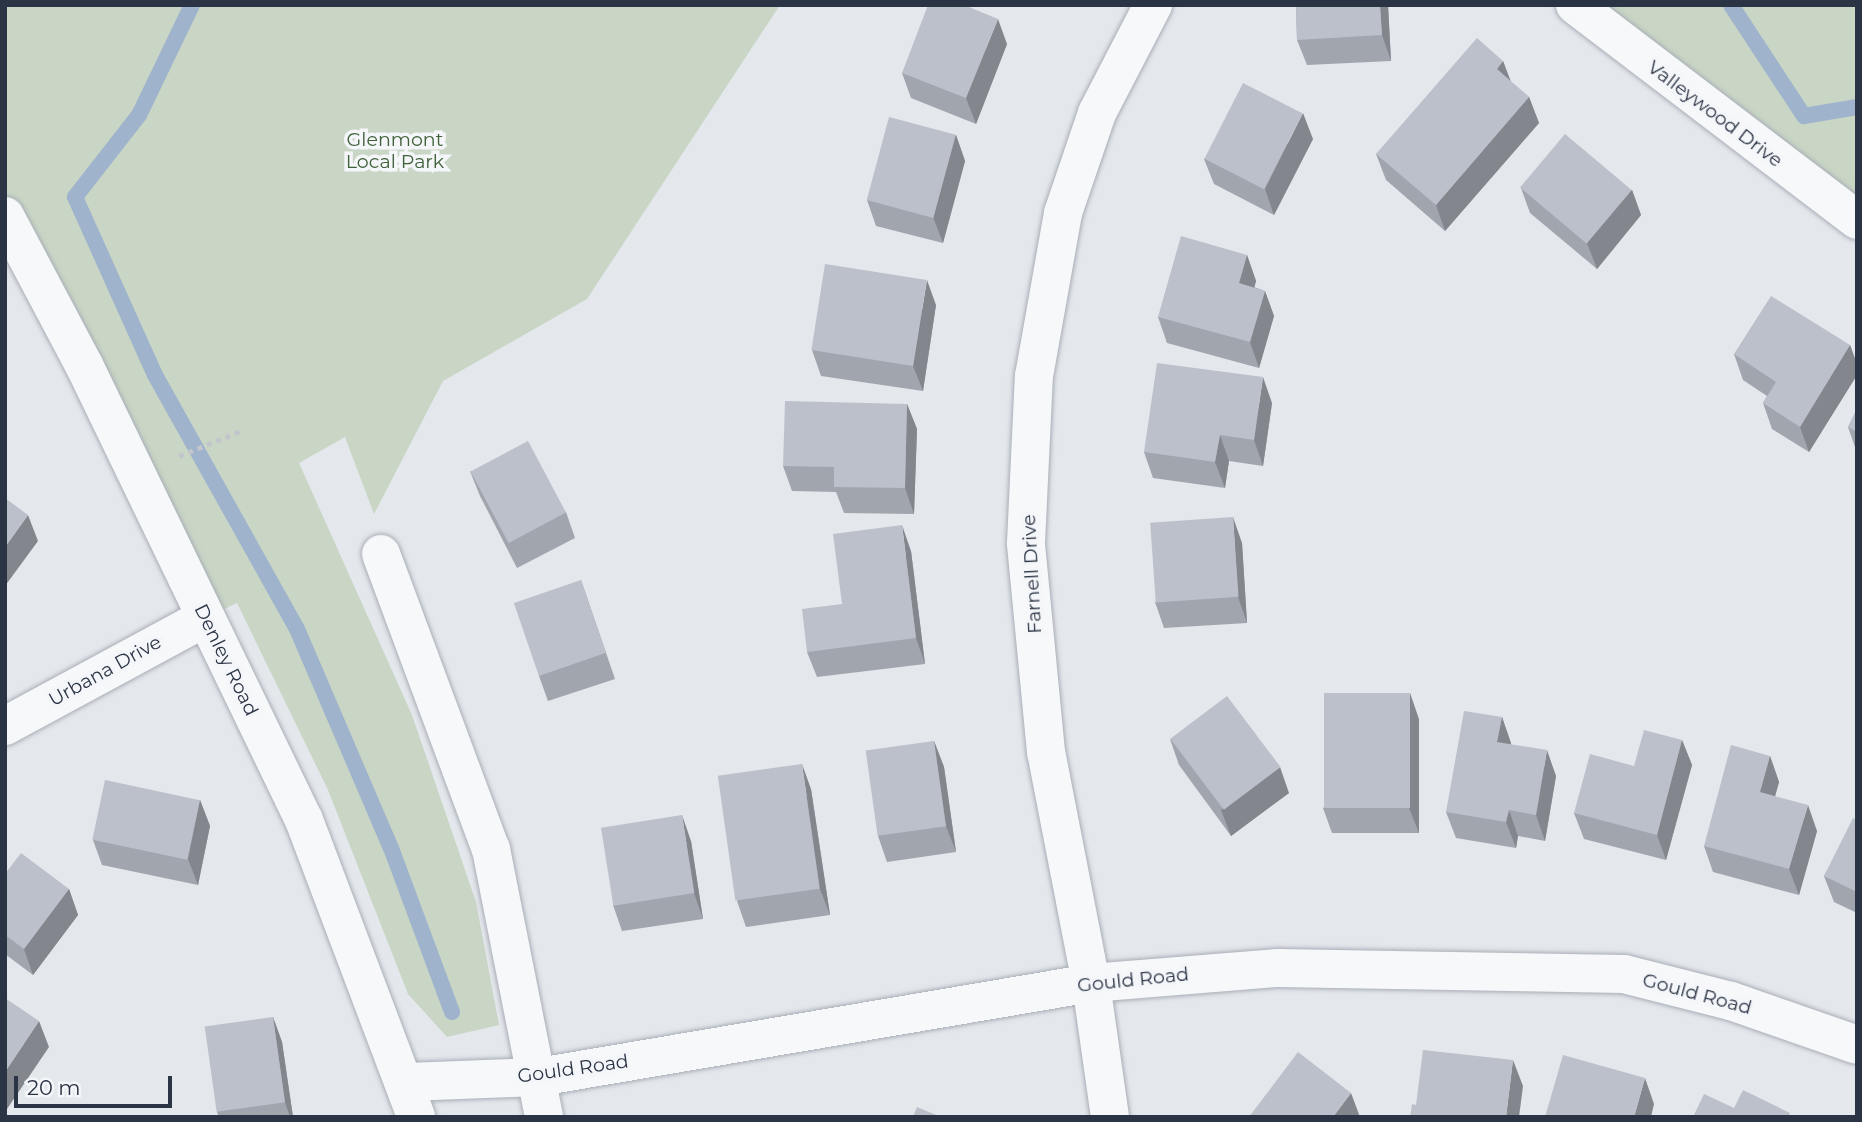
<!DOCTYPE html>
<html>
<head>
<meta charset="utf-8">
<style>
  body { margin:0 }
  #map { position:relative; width:1862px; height:1122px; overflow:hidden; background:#e4e7ec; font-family:Montserrat,sans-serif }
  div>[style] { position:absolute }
  .green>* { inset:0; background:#c9d6c5 }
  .stream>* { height:16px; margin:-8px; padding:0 8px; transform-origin:8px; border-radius:8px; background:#9fb4cc }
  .path>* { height:4.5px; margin-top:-2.25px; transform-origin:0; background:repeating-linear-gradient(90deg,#c2c5cb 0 5px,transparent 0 10px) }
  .roads { filter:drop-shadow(0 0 2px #a9aeb7) drop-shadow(0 0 2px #a9aeb7) }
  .minor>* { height:38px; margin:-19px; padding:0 19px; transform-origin:19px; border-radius:19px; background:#f7f8fa }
  .wall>* { inset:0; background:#a1a5ae }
  .shaded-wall>* { inset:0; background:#83868d }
  .building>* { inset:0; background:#bbc0ca; transform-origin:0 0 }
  span { translate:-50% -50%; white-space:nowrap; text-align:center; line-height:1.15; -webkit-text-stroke:7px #f4f6f9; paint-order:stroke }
  .street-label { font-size:19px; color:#2b3445 }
  .park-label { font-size:19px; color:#3f6138 }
  .frame { position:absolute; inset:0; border:7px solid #2b3445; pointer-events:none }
  .scale { position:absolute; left:14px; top:1076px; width:158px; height:32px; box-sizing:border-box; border:4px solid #2b3445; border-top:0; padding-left:9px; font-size:21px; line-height:24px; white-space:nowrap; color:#2b3445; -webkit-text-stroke:5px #f4f6f9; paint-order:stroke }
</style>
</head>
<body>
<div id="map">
  <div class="green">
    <div style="clip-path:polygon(5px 5px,780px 5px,587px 299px,443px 381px,374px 514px,345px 437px,299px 463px,412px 715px,476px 902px,499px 1025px,447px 1037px,408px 994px,328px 790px,237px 603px,205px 618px,5px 216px)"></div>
    <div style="clip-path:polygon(1575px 5px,1857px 5px,1857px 220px)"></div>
  </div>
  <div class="stream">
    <div style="left:192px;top:5px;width:122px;rotate:115.7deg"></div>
    <div style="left:139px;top:115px;width:104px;rotate:128deg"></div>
    <div style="left:75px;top:197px;width:195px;rotate:65.8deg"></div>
    <div style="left:155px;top:375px;width:291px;rotate:60.8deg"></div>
    <div style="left:297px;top:629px;width:238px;rotate:66.8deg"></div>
    <div style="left:391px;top:848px;width:175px;rotate:69.6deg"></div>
    <div style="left:1731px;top:5px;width:133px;rotate:56.7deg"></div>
    <div style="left:1804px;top:116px;width:54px;rotate:-9.6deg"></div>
  </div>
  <div class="path">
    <div style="left:179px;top:456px;width:69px;rotate:-22.1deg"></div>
  </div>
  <div class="roads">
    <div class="minor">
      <div style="left:1575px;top:5px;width:355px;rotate:37.3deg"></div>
      <div style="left:5px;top:216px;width:169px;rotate:62.1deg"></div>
      <div style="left:84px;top:365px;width:505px;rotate:64.2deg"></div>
      <div style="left:304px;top:820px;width:317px;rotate:69.3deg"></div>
      <div style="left:381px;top:554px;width:315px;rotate:69.6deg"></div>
      <div style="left:491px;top:849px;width:273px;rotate:78.8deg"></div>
      <div style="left:5px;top:726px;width:227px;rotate:-28.4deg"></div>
      <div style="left:406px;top:1082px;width:133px;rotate:-2.2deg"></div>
      <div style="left:539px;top:1077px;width:560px;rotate:-9.66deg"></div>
      <div style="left:1091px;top:983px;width:188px;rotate:-4.6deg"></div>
      <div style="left:1278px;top:968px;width:346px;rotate:1deg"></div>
      <div style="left:1624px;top:974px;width:110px;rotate:14.2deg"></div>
      <div style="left:1731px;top:1001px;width:133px;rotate:19.2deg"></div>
      <div style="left:1110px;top:1117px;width:135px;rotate:-98.1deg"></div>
      <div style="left:1091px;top:983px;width:235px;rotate:-101deg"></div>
      <div style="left:1046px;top:752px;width:210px;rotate:-95.5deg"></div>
      <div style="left:1026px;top:543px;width:167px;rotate:-87.3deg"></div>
      <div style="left:1034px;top:376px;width:166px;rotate:-79.9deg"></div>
      <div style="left:1063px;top:213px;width:106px;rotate:-71.2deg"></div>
      <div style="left:1097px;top:113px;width:122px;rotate:-62.6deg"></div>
    </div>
  </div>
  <div class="wall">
    <div style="clip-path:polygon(1296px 5px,1388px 5px,1391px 61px,1307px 65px,1297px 40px)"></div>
    <div style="clip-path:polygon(1007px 44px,976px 124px,911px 98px,902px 73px)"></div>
    <div style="clip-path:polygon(1503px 61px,1510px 81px,1529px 97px,1539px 123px,1445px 231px,1386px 180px,1376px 154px)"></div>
    <div style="clip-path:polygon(956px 135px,965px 161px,943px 243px,876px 226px,867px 200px)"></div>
    <div style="clip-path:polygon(1313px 139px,1274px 215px,1214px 184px,1204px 159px)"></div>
    <div style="clip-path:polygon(1521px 188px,1632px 190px,1641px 215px,1597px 269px,1530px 213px)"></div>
    <div style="clip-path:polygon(1247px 255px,1256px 281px,1254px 287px,1265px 291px,1274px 316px,1259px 368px,1167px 343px,1158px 317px)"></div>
    <div style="clip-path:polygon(936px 305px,923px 391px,821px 376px,812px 350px)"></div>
    <div style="clip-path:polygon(1850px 345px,1857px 364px,1857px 375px,1809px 452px,1772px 429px,1763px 403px,1767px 396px,1743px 380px,1734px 354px)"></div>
    <div style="clip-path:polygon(1272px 403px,1263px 466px,1229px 461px,1225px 488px,1153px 478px,1144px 452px)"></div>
    <div style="clip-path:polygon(907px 404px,917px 429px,914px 514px,844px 513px,836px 492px,792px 491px,783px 466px)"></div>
    <div style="clip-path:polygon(1857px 409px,1857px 453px,1848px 427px)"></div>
    <div style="clip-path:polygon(470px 471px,566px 512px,575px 538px,517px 568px,480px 496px)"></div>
    <div style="clip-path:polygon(1242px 543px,1247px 623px,1164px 628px,1155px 602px)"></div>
    <div style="clip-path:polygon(911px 551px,925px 664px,817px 677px,807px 652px,842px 604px)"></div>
    <div style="clip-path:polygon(581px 580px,615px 679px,548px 701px,539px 676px)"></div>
    <div style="clip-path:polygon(1502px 717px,1511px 744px,1556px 776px,1545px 841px,1518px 836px,1516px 848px,1456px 838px,1446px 812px)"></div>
    <div style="clip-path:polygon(1419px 719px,1419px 833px,1332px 833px,1323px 808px)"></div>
    <div style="clip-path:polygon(1170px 739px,1289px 793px,1231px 836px,1179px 765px)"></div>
    <div style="clip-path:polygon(1682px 740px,1692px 765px,1666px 860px,1584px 839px,1574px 813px,1634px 766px)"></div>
    <div style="clip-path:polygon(934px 741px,944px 767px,956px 852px,887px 862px,878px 836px)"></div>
    <div style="clip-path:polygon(1770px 756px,1779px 782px,1775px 796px,1817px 831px,1799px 895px,1713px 872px,1704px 846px)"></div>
    <div style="clip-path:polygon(811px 789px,830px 915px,746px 927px,737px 901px)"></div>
    <div style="clip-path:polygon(200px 800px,210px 826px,198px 885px,102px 865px,93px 840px)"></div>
    <div style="clip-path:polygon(1857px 820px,1857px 913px,1834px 902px,1824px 876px)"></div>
    <div style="clip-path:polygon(691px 841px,703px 919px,622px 931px,613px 905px)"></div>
    <div style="clip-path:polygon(5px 874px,69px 889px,78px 915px,33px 975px,5px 954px)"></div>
    <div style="clip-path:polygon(273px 1017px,282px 1042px,293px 1117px,219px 1117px,217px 1112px)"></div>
  </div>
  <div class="shaded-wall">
    <div style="clip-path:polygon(1380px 5px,1388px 5px,1391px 61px,1382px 35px)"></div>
    <div style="clip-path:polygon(998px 19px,1007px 44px,976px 124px,966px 98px)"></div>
    <div style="clip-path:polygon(1503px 61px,1513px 87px,1497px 69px)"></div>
    <div style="clip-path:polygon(1529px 97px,1539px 123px,1445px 231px,1436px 205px)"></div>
    <div style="clip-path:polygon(1303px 113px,1313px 139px,1274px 215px,1265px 189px)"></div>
    <div style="clip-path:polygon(956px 135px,965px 161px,943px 243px,933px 217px)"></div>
    <div style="clip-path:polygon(1632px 190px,1641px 215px,1597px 269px,1587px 243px)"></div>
    <div style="clip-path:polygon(1247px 255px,1256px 281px,1249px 309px,1239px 283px)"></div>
    <div style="clip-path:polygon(927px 280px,936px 305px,923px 391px,913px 366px)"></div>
    <div style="clip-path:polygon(1265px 291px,1274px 316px,1259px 368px,1250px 342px)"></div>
    <div style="clip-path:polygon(1850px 345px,1857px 364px,1857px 375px,1809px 452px,1800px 427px)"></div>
    <div style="clip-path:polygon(1263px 377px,1272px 403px,1263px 466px,1254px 440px)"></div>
    <div style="clip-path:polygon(907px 404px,917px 429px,914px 514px,905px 488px)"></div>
    <div style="clip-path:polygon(1220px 435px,1229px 461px,1225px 488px,1215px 462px)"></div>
    <div style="clip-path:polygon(28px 515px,38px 541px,5px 586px,5px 547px)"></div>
    <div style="clip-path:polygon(1233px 517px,1242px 543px,1247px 623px,1238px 597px)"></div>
    <div style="clip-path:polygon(902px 525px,911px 551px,925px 664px,916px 638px)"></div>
    <div style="clip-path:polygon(1410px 693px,1419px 719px,1419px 833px,1409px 808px)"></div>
    <div style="clip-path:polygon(1502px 717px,1511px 743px,1507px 768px,1497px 742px)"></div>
    <div style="clip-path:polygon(1682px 740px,1692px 765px,1666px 860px,1657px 835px)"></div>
    <div style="clip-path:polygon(934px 741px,944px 767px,956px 852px,946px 826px)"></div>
    <div style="clip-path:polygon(1547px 750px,1556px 776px,1545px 841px,1536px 815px)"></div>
    <div style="clip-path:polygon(1770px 756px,1779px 782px,1769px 818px,1760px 792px)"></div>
    <div style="clip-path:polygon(802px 764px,811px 789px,830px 915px,820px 889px)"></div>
    <div style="clip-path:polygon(1280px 767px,1289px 793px,1231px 836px,1221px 810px)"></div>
    <div style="clip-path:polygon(200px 800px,210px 826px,198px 885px,188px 859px)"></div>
    <div style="clip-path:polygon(1808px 805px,1817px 831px,1799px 895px,1789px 869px)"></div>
    <div style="clip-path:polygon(1509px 810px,1518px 836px,1516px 848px,1506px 822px)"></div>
    <div style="clip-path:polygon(682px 815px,691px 841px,703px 919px,694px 893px)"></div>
    <div style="clip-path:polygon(69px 889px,78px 915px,33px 975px,24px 949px)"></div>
    <div style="clip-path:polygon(273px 1017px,282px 1042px,293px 1117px,290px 1117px,285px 1102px)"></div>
    <div style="clip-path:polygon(39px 1021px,49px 1047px,5px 1112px,5px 1072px)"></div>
    <div style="clip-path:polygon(1513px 1060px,1523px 1086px,1519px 1117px,1506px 1117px)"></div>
    <div style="clip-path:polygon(1645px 1078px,1654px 1104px,1651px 1117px,1634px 1117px)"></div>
    <div style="clip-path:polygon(1351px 1093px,1360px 1117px,1333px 1117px)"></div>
  </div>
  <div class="building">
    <div style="clip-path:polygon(928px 5px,964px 5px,998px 19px,966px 98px,902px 73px)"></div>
    <div style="clip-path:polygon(1296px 5px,1380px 5px,1382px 35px,1297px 40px)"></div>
    <div style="clip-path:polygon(1477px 38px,1503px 61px,1497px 69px,1529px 97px,1436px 205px,1376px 154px)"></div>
    <div style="left:1243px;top:83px;width:67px;height:85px;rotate:27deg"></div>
    <div style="left:889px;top:117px;width:69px;height:86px;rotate:15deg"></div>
    <div style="left:1565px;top:134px;width:87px;height:70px;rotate:40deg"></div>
    <div style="clip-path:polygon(1181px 236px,1247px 255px,1239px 283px,1265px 291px,1250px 342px,1158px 317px)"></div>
    <div style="left:825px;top:264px;width:103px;height:87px;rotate:9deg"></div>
    <div style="clip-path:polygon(1771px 296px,1850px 345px,1800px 427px,1763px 403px,1776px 382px,1734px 354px)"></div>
    <div style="clip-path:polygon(1157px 363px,1263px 377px,1254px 440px,1220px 435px,1215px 462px,1144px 452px)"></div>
    <div style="clip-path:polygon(785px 401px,907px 404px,905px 488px,834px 487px,834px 467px,783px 466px)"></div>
    <div style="clip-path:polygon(1857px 409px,1857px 432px,1848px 427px)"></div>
    <div style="left:528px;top:441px;width:81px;height:65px;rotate:62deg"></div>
    <div style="clip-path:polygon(5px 498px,28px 515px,5px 547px)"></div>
    <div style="left:1233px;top:517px;width:80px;height:83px;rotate:86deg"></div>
    <div style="clip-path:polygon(902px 525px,916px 638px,807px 652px,802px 609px,842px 604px,833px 534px)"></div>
    <div style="left:581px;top:580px;width:77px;height:71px;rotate:71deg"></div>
    <div style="left:1324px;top:693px;width:86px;height:115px"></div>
    <div style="left:1227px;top:696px;width:89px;height:71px;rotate:53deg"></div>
    <div style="clip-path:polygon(1464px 711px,1502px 717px,1497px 742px,1547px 750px,1536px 815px,1509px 810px,1506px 822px,1446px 812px)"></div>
    <div style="clip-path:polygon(1644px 730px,1682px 740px,1657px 835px,1574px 813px,1590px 754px,1634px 766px)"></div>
    <div style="left:934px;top:741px;width:86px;height:69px;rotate:82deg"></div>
    <div style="clip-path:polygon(1731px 745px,1770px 756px,1760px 792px,1808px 805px,1789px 869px,1704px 846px)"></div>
    <div style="left:802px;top:764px;width:126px;height:85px;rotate:82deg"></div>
    <div style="left:105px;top:780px;width:97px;height:61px;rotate:12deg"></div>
    <div style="left:682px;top:815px;width:79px;height:82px;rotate:81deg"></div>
    <div style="clip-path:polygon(1853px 818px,1857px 820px,1857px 892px,1824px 876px)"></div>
    <div style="clip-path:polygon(21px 853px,69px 889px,24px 949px,5px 935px,5px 874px)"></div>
    <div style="clip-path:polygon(5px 998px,39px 1021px,5px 1072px)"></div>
    <div style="left:273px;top:1017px;width:86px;height:69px;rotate:82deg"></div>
    <div style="clip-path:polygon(1423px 1050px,1513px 1060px,1506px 1117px,1410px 1117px,1412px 1104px,1416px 1105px)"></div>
    <div style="clip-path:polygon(1298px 1052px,1351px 1093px,1333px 1117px,1249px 1117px)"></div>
    <div style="clip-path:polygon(1563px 1055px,1645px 1078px,1634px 1117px,1545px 1117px)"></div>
    <div style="clip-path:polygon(1743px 1090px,1790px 1113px,1788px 1117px,1693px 1117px,1704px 1094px,1734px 1108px)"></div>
    <div style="clip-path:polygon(917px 1107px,941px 1117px,913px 1117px)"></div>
  </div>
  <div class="street-label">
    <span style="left:1715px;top:114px;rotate:37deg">Valleywood Drive</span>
    <span style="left:1032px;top:574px;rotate:-93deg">Farnell Drive</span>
    <span style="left:226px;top:660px;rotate:64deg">Denley Road</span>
    <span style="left:105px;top:671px;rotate:-29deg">Urbana Drive</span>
    <span style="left:1133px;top:980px;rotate:-6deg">Gould Road</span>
    <span style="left:1697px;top:994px;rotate:15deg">Gould Road</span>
    <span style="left:573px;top:1069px;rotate:-8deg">Gould Road</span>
  </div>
  <div class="park-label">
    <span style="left:395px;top:151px">Glenmont<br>Local Park</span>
  </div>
  <div class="frame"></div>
  <div class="scale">20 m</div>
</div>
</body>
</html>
